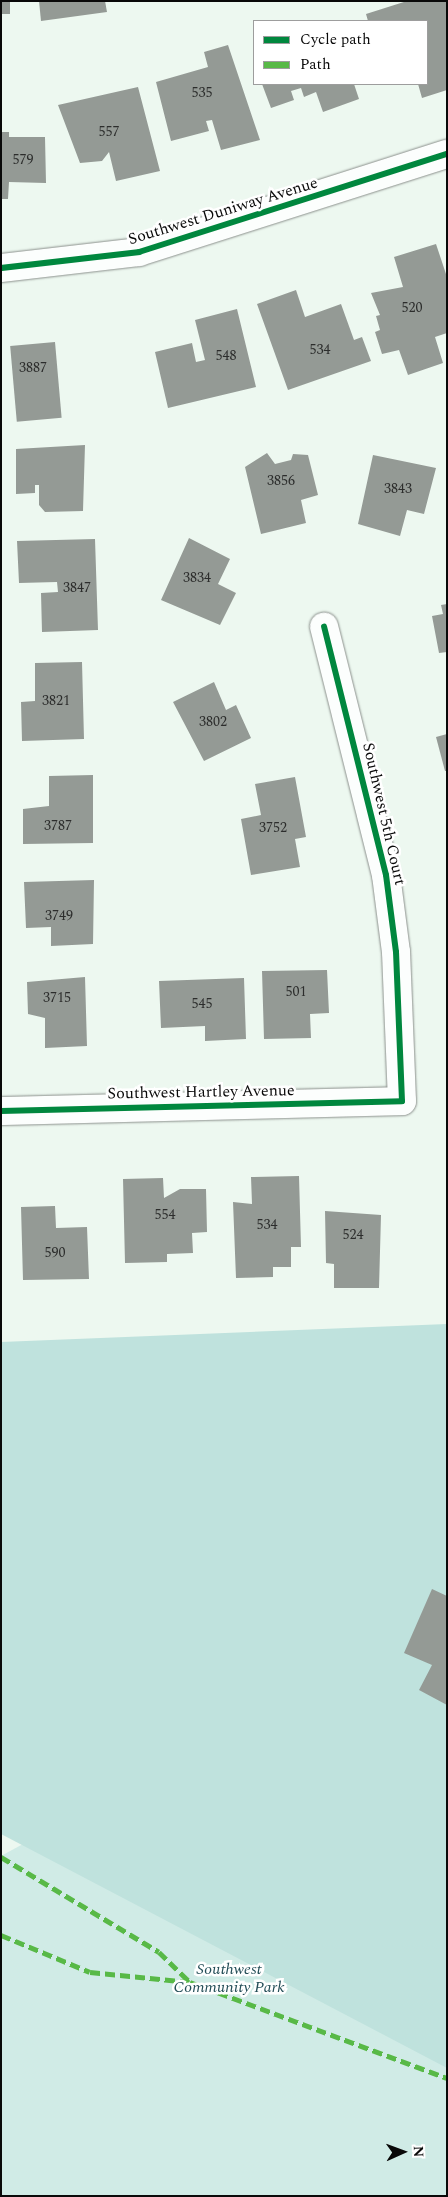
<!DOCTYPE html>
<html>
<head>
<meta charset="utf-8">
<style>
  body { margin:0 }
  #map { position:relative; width:448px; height:2197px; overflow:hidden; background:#edf8f0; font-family:Spectral,serif }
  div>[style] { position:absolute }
  .green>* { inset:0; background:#d0ebe6 }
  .forest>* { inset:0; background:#bfe2dd }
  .building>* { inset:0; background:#949a95; transform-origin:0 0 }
  .roads { filter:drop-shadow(0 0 1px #8c918d) drop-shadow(0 0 1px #8c918d) }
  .street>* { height:28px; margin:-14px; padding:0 14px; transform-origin:14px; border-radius:14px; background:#fcfefd }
  .quiet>* { height:5px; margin-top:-2.5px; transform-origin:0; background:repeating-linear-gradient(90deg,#58b947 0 10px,transparent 0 15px) }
  .cycleway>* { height:6px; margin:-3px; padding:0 3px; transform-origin:3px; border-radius:3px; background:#00873e }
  span { translate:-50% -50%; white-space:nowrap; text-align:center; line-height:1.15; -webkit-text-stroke:5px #fff; paint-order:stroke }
  .number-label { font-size:14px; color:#2c2d2c }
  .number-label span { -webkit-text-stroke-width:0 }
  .street-label { font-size:16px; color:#090909 }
  .park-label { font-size:16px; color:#234d57; font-style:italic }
  .frame { position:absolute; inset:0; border:2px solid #090909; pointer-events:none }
  .legend { position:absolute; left:253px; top:20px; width:175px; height:65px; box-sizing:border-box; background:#fff; border:1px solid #9d9d9d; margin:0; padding:6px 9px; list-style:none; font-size:15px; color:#090909 }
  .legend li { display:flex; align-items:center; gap:10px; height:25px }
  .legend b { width:25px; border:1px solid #9d9d9d }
  .north { position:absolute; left:378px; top:2127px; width:50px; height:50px; -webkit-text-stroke:4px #fff; paint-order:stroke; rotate:88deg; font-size:14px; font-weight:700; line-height:20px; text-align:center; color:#090909 }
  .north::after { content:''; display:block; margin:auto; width:18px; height:22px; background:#090909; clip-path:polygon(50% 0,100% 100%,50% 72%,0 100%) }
</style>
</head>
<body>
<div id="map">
  <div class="green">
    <div style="clip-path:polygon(447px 1744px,447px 2196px,1px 2196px,1px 1856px,183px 1757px)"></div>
  </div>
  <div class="forest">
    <div style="clip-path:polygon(447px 1324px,447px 2068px,1px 1834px,1px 1342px)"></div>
  </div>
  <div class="building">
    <div style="left:1px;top:1px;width:9px;height:13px"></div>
    <div style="clip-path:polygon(39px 1px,105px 1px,107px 12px,41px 21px)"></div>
    <div style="clip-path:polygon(407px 1px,447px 1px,447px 90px,422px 98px,418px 84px,427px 84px,427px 21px,368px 21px,366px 14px)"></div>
    <div style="clip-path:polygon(228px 45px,260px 140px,221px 150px,212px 120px,206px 121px,209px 131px,171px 141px,156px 82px,208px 67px,204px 52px)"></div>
    <div style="clip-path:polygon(262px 84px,354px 84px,359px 99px,323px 112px,316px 92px,304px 97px,301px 88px,291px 91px,294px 100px,271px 108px)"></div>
    <div style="clip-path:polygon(138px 87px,160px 171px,116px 181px,109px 152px,102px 161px,80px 163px,58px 105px)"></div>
    <div style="clip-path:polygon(1px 132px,9px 132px,9px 137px,45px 137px,46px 183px,9px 182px,8px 199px,1px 199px)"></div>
    <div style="clip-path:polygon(436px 244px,447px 277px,447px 333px,435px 337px,443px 363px,408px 375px,399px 350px,382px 354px,375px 332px,380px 330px,376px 316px,380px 315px,371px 293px,403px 287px,394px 257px)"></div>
    <div style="clip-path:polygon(296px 290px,305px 317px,341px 304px,354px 340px,362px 337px,371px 361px,288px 390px,257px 304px)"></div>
    <div style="clip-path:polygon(237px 309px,256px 387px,168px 408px,155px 352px,192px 343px,196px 362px,205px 360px,195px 320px)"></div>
    <div style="left:55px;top:342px;width:76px;height:45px;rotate:85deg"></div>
    <div style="clip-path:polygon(85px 445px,83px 511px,45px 512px,39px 505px,39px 485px,35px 485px,35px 493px,16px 494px,16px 449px)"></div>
    <div style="clip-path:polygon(267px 453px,275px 464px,291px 460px,293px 454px,308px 455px,318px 495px,301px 500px,306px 523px,261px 534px,245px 467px)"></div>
    <div style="clip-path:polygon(373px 455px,436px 468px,424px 514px,407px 510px,400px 536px,358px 524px)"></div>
    <div style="clip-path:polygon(189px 538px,230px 559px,218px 584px,236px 593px,220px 625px,161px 600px)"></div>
    <div style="clip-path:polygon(95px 539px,98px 630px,42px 632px,41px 593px,58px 592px,57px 582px,19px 583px,17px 541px)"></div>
    <div style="clip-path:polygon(447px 604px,447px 652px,439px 653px,432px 616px,443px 614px,441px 605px)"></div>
    <div style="clip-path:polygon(82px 662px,84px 739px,22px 741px,21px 702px,35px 701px,35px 663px)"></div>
    <div style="clip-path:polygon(214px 682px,226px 710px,236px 705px,251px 738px,204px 761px,173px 702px)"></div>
    <div style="clip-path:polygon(447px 734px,447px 771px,445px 771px,436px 737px)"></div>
    <div style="clip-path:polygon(93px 775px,93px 843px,23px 844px,23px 809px,49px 806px,49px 776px)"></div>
    <div style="clip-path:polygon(295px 777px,306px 837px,295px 839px,300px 867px,251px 875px,241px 819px,261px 815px,255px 784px)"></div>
    <div style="clip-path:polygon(94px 880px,93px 944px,51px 946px,51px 927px,26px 928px,24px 882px)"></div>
    <div style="clip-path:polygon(327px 970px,329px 1013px,310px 1014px,311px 1038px,264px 1039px,262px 971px)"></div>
    <div style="clip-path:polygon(85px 977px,87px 1046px,45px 1048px,45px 1018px,28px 1014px,27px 982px)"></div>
    <div style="clip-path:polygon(244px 978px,246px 1039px,205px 1041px,205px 1026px,161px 1028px,159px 981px)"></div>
    <div style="clip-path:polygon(299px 1176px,301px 1247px,291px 1247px,291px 1267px,273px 1267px,273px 1277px,236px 1278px,233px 1202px,252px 1204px,251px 1177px)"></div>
    <div style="clip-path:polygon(163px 1178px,164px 1198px,180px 1189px,206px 1189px,207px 1232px,192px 1233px,193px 1253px,167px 1254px,167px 1262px,125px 1263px,123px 1179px)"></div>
    <div style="clip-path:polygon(55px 1206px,56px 1228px,87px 1227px,89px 1279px,23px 1280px,21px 1207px)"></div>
    <div style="clip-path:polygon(325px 1211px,381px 1215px,379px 1288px,334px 1288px,334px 1264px,326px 1263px)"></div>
    <div style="clip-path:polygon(432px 1589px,447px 1596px,447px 1705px,419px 1690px,432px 1665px,404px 1653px)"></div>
  </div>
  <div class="roads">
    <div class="street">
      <div style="left:1px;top:268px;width:139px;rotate:-6.6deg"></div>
      <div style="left:139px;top:252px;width:323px;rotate:-17.7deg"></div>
      <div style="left:1px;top:1111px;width:401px;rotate:-1.4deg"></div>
      <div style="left:402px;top:1101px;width:149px;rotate:-92.3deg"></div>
      <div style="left:396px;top:952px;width:78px;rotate:-97.4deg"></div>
      <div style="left:386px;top:875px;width:256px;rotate:-104deg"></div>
    </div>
  </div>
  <div class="quiet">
    <div style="left:1px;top:1857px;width:184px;rotate:31deg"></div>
    <div style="left:159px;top:1952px;width:43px;rotate:44.1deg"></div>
    <div style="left:1px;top:1935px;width:96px;rotate:22.6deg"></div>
    <div style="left:90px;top:1972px;width:100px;rotate:5.7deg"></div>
    <div style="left:190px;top:1982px;width:274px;rotate:20.5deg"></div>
  </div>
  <div class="cycleway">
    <div style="left:1px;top:268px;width:139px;rotate:-6.6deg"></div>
    <div style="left:139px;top:252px;width:323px;rotate:-17.7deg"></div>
    <div style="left:1px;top:1111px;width:401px;rotate:-1.4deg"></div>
    <div style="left:402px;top:1101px;width:149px;rotate:-92.3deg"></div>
    <div style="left:396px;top:952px;width:78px;rotate:-97.4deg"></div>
    <div style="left:386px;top:875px;width:256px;rotate:-104deg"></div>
  </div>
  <div class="number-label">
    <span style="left:202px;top:93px">535</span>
    <span style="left:109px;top:132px">557</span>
    <span style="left:23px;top:160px">579</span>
    <span style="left:412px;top:308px">520</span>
    <span style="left:320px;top:350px">534</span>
    <span style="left:226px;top:356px">548</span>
    <span style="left:33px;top:368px">3887</span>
    <span style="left:281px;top:481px">3856</span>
    <span style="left:398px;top:489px">3843</span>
    <span style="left:197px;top:578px">3834</span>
    <span style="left:77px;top:588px">3847</span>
    <span style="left:56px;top:701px">3821</span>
    <span style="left:213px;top:722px">3802</span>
    <span style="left:58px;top:826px">3787</span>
    <span style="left:273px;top:828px">3752</span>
    <span style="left:59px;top:916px">3749</span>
    <span style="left:296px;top:992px">501</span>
    <span style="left:57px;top:998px">3715</span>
    <span style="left:202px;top:1004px">545</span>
    <span style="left:165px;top:1215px">554</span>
    <span style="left:267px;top:1225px">534</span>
    <span style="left:353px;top:1235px">524</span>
    <span style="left:55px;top:1253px">590</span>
  </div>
  <div class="street-label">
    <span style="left:223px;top:211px;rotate:-17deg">Southwest Duniway Avenue</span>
    <span style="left:384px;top:814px;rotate:77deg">Southwest 5th Court</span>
    <span style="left:201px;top:1092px;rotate:-1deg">Southwest Hartley Avenue</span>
  </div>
  <div class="park-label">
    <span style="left:229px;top:1978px">Southwest<br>Community Park</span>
  </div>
  <div class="frame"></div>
  <ul class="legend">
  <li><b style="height:6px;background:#00873e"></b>Cycle path</li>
  <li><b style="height:6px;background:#58b947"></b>Path</li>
  </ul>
  <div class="north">N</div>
</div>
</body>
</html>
